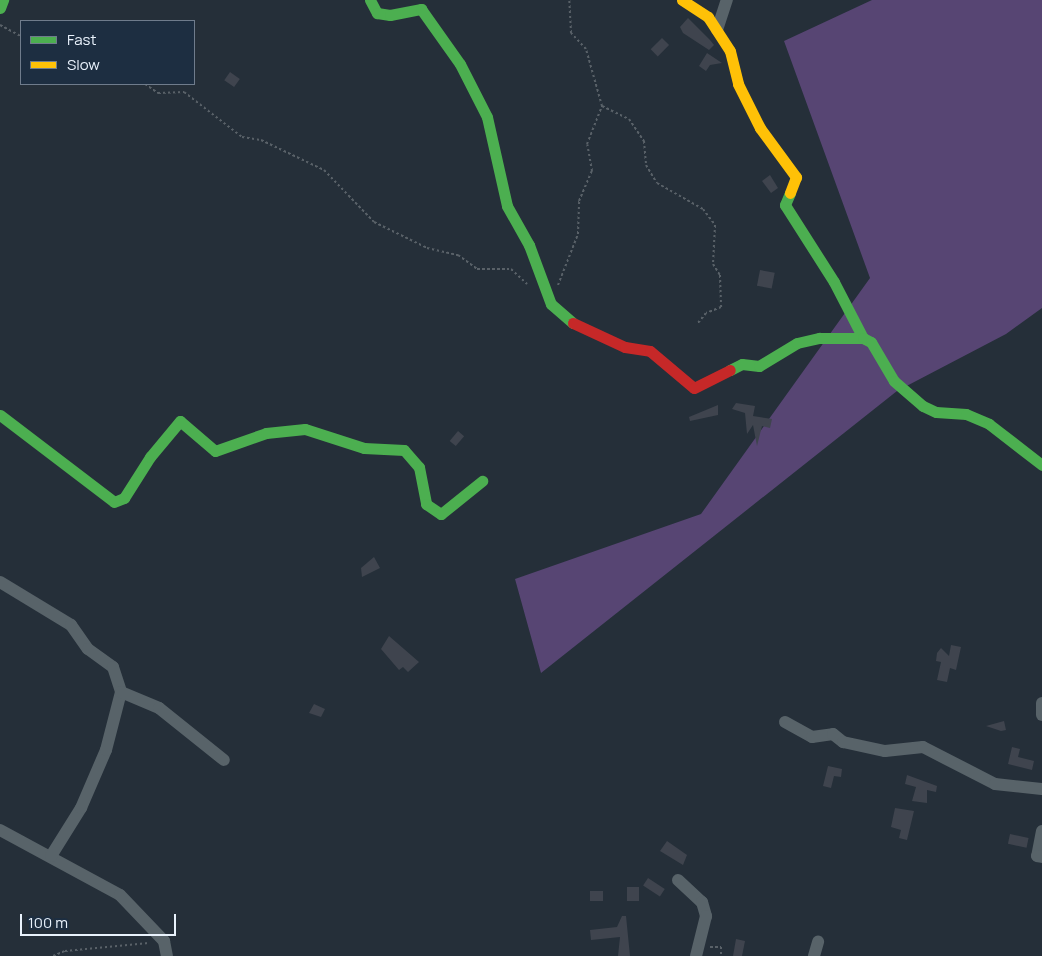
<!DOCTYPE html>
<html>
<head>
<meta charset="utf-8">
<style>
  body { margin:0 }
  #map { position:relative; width:1042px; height:956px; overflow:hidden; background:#252f39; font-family:Manrope,sans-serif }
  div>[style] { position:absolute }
  .green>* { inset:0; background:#574573 }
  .building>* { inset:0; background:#3f444e; transform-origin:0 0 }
  .path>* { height:2px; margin-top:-1px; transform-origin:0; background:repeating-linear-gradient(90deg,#596168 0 2.5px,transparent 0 5px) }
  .street>* { height:12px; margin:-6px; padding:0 6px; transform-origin:6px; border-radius:6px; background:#586369 }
  .fast>* { height:11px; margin:-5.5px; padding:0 5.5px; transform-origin:5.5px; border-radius:5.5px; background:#4caf50 }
  .slow>* { height:11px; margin:-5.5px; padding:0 5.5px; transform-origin:5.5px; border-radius:5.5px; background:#ffc107 }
  .jam>* { height:11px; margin:-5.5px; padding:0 5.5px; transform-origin:5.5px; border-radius:5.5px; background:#c62828 }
  span { translate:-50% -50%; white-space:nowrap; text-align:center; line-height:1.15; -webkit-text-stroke:4.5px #1d2e41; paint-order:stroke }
  .legend { position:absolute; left:20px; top:20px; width:175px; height:65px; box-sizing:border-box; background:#1d2e41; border:1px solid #6f7c8c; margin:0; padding:6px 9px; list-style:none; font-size:15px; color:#e9f2fc }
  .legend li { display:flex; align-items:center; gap:10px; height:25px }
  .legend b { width:25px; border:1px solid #6f7c8c }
  .scale { position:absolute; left:20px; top:914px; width:156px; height:22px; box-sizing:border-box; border:2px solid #e9f2fc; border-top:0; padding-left:6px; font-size:15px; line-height:18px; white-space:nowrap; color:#e9f2fc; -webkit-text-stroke:4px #1d2e41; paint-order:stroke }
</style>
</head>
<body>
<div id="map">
  <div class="green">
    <div style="clip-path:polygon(872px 0,1042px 0,1042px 308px,1006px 334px,897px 391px,541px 673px,515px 579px,701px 514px,870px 278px,784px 41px)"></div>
  </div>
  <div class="building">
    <div style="clip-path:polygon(688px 18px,710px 40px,714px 45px,709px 50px,683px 33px,680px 27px)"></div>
    <div style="left:662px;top:38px;width:10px;height:16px;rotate:45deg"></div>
    <div style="clip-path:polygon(707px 53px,722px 63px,710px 65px,706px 71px,699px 66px)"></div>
    <div style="left:230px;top:72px;width:12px;height:10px;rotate:35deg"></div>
    <div style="clip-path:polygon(770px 175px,778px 188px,771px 193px,762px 181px)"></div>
    <div style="left:760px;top:270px;width:15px;height:16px;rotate:11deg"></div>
    <div style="clip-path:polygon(736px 403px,755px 406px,753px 416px,772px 419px,770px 428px,762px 426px,757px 446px,753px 425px,747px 434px,745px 413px,732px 409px)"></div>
    <div style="clip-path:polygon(718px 405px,718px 415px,690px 421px,689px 417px)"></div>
    <div style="left:458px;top:431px;width:8px;height:13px;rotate:40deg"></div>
    <div style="clip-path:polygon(374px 557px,380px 568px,362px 577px,361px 568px)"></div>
    <div style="clip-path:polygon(389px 636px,419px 662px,408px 672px,403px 667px,399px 670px,381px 649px)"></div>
    <div style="clip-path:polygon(951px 645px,961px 647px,956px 670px,950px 668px,947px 682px,937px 680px,941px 662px,936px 661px,937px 653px,941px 648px,949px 656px)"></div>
    <div style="clip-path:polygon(314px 704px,325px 709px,321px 717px,309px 713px)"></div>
    <div style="clip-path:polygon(1004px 721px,1006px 730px,1001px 731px,986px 726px)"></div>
    <div style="clip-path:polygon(1012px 747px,1020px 749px,1018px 757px,1034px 761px,1032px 770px,1008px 764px)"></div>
    <div style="clip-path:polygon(828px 766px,842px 769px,841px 777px,834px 776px,831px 788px,823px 786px)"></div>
    <div style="clip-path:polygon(907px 775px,937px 786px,936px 792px,927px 790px,927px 803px,912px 801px,916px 787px,905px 784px)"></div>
    <div style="clip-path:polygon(895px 808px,914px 811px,907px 840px,899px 838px,901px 830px,891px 827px)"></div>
    <div style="left:1010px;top:834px;width:19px;height:10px;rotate:12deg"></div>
    <div style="clip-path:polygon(667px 841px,687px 855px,683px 865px,660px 851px)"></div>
    <div style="left:648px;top:878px;width:20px;height:9px;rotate:33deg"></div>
    <div style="left:627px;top:887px;width:12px;height:14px"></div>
    <div style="left:603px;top:891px;width:10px;height:13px;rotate:90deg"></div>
    <div style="clip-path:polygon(622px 916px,626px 916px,630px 956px,618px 956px,620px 937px,591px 940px,590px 930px,617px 927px)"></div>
    <div style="clip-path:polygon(736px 939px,745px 941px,742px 956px,733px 956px)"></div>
  </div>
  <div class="path">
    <div style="left:0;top:25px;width:24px;rotate:28deg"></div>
    <div style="left:145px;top:84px;width:16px;rotate:35deg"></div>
    <div style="left:158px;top:93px;width:26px;rotate:-2deg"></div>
    <div style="left:184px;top:92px;width:73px;rotate:37.8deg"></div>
    <div style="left:242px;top:137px;width:19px;rotate:9deg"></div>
    <div style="left:261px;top:140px;width:70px;rotate:25.5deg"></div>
    <div style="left:324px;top:170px;width:72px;rotate:46.1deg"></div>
    <div style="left:374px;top:222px;width:59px;rotate:26.1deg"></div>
    <div style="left:427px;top:248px;width:32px;rotate:13deg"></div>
    <div style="left:458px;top:255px;width:24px;rotate:36deg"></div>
    <div style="left:477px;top:269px;width:34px"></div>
    <div style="left:511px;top:269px;width:22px;rotate:43deg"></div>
    <div style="left:602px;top:106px;width:30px;rotate:26deg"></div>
    <div style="left:629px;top:119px;width:27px;rotate:56deg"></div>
    <div style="left:644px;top:141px;width:24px;rotate:85deg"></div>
    <div style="left:646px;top:165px;width:21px;rotate:59deg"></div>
    <div style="left:657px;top:183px;width:53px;rotate:29.5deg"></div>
    <div style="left:703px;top:209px;width:20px;rotate:53deg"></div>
    <div style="left:715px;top:225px;width:39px;rotate:93deg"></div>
    <div style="left:713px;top:264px;width:13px;rotate:58deg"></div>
    <div style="left:720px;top:275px;width:32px;rotate:88deg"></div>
    <div style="left:721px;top:307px;width:16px;rotate:158deg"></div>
    <div style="left:706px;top:313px;width:14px;rotate:129deg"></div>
    <div style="left:558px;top:285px;width:55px;rotate:-68.6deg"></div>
    <div style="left:578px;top:234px;width:33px;rotate:-88deg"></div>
    <div style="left:579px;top:201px;width:33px;rotate:-67deg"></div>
    <div style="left:592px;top:171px;width:27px;rotate:-100deg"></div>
    <div style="left:587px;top:144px;width:41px;rotate:-68.5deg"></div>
    <div style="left:602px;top:106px;width:59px;rotate:-105.7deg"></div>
    <div style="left:586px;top:49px;width:22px;rotate:-133deg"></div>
    <div style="left:571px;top:33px;width:33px;rotate:-93deg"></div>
    <div style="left:710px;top:947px;width:11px"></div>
    <div style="left:721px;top:947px;width:9px;rotate:90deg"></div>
    <div style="left:53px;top:956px;width:13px;rotate:-23deg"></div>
    <div style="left:65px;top:951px;width:84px;rotate:-5.4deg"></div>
  </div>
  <div class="street">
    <div style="left:717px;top:30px;width:32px;rotate:-72deg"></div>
    <div style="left:0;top:582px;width:83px;rotate:31.2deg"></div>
    <div style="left:71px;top:625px;width:29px;rotate:55deg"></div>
    <div style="left:88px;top:649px;width:31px;rotate:36deg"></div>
    <div style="left:113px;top:667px;width:26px;rotate:72deg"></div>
    <div style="left:1042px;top:703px;width:12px;rotate:90deg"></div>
    <div style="left:785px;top:722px;width:31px;rotate:29deg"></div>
    <div style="left:812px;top:737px;width:21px;rotate:-8deg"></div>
    <div style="left:833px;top:734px;width:13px;rotate:39deg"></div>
    <div style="left:843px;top:742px;width:43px;rotate:12.1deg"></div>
    <div style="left:885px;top:751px;width:38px;rotate:-6deg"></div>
    <div style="left:923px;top:747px;width:81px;rotate:27.2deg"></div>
    <div style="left:995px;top:784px;width:47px;rotate:6.1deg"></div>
    <div style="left:0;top:830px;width:136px;rotate:28.4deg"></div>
    <div style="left:120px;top:895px;width:64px;rotate:46.3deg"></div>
    <div style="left:164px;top:941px;width:15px;rotate:79deg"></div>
    <div style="left:1042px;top:831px;width:25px;rotate:101deg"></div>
    <div style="left:1037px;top:856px;width:5px;rotate:11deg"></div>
    <div style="left:51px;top:856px;width:57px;rotate:-58deg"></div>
    <div style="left:81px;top:808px;width:63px;rotate:-66.7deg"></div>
    <div style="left:106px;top:750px;width:60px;rotate:-75.5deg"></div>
    <div style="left:121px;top:692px;width:41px;rotate:22.8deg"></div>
    <div style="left:159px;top:708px;width:83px;rotate:38.7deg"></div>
    <div style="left:678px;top:880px;width:33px;rotate:43deg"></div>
    <div style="left:702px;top:902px;width:15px;rotate:74deg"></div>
    <div style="left:706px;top:916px;width:41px;rotate:104deg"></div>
    <div style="left:814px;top:956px;width:15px;rotate:-74deg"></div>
  </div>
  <div class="fast">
    <div style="left:370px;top:0;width:15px;rotate:62deg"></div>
    <div style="left:377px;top:13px;width:13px;rotate:9deg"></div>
    <div style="left:390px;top:15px;width:32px;rotate:-11deg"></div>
    <div style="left:421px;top:9px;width:67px;rotate:54.7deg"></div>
    <div style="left:460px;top:64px;width:59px;rotate:63deg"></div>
    <div style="left:487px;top:117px;width:91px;rotate:77.3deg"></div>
    <div style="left:507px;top:206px;width:45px;rotate:60.6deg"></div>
    <div style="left:529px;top:245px;width:63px;rotate:69.6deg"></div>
    <div style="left:551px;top:304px;width:29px;rotate:41deg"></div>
    <div style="left:0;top:8px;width:9px;rotate:-69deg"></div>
    <div style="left:790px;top:193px;width:13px;rotate:113deg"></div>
    <div style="left:785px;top:205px;width:91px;rotate:57.5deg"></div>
    <div style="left:834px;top:282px;width:63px;rotate:62.6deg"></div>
    <div style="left:730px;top:370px;width:13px;rotate:-27deg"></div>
    <div style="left:742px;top:364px;width:17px;rotate:7deg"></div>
    <div style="left:759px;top:366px;width:44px;rotate:-31.2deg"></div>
    <div style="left:797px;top:343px;width:23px;rotate:-13deg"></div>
    <div style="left:819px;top:338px;width:44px"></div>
    <div style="left:863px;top:338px;width:9px;rotate:27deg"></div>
    <div style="left:871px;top:342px;width:45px;rotate:59.5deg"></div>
    <div style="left:894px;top:381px;width:38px;rotate:41deg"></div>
    <div style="left:923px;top:406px;width:14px;rotate:25deg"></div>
    <div style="left:936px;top:412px;width:30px;rotate:4deg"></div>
    <div style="left:966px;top:414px;width:25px;rotate:23deg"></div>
    <div style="left:989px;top:424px;width:67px;rotate:37.7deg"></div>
    <div style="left:0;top:415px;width:143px;rotate:37.3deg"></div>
    <div style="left:114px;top:502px;width:11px;rotate:-22deg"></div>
    <div style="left:124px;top:498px;width:49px;rotate:-57.6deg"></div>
    <div style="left:150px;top:457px;width:47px;rotate:-50.2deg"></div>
    <div style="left:180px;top:421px;width:46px;rotate:40.6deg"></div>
    <div style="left:215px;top:451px;width:54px;rotate:-19.4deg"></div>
    <div style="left:266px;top:433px;width:39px;rotate:-6deg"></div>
    <div style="left:305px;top:429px;width:62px;rotate:17.9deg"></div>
    <div style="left:364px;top:448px;width:40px;rotate:2.9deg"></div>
    <div style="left:404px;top:450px;width:23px;rotate:49deg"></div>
    <div style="left:419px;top:467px;width:38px;rotate:79deg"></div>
    <div style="left:426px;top:504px;width:18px;rotate:34deg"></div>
    <div style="left:441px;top:514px;width:53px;rotate:-38.8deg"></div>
  </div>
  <div class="slow">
    <div style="left:682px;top:0;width:31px;rotate:33deg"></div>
    <div style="left:708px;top:17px;width:40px;rotate:57.1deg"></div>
    <div style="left:730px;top:51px;width:34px;rotate:76deg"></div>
    <div style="left:738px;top:84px;width:49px;rotate:63.4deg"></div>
    <div style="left:760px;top:128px;width:61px;rotate:53.7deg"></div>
    <div style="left:796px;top:177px;width:17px;rotate:111deg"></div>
  </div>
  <div class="jam">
    <div style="left:573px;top:323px;width:57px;rotate:24.8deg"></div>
    <div style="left:625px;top:347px;width:25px;rotate:9deg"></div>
    <div style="left:650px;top:351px;width:57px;rotate:40.1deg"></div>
    <div style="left:694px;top:388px;width:40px;rotate:-26.6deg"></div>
  </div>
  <ul class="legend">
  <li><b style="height:6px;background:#4caf50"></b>Fast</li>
  <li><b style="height:6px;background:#ffc107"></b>Slow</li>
  </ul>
  <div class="scale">100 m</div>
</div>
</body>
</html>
